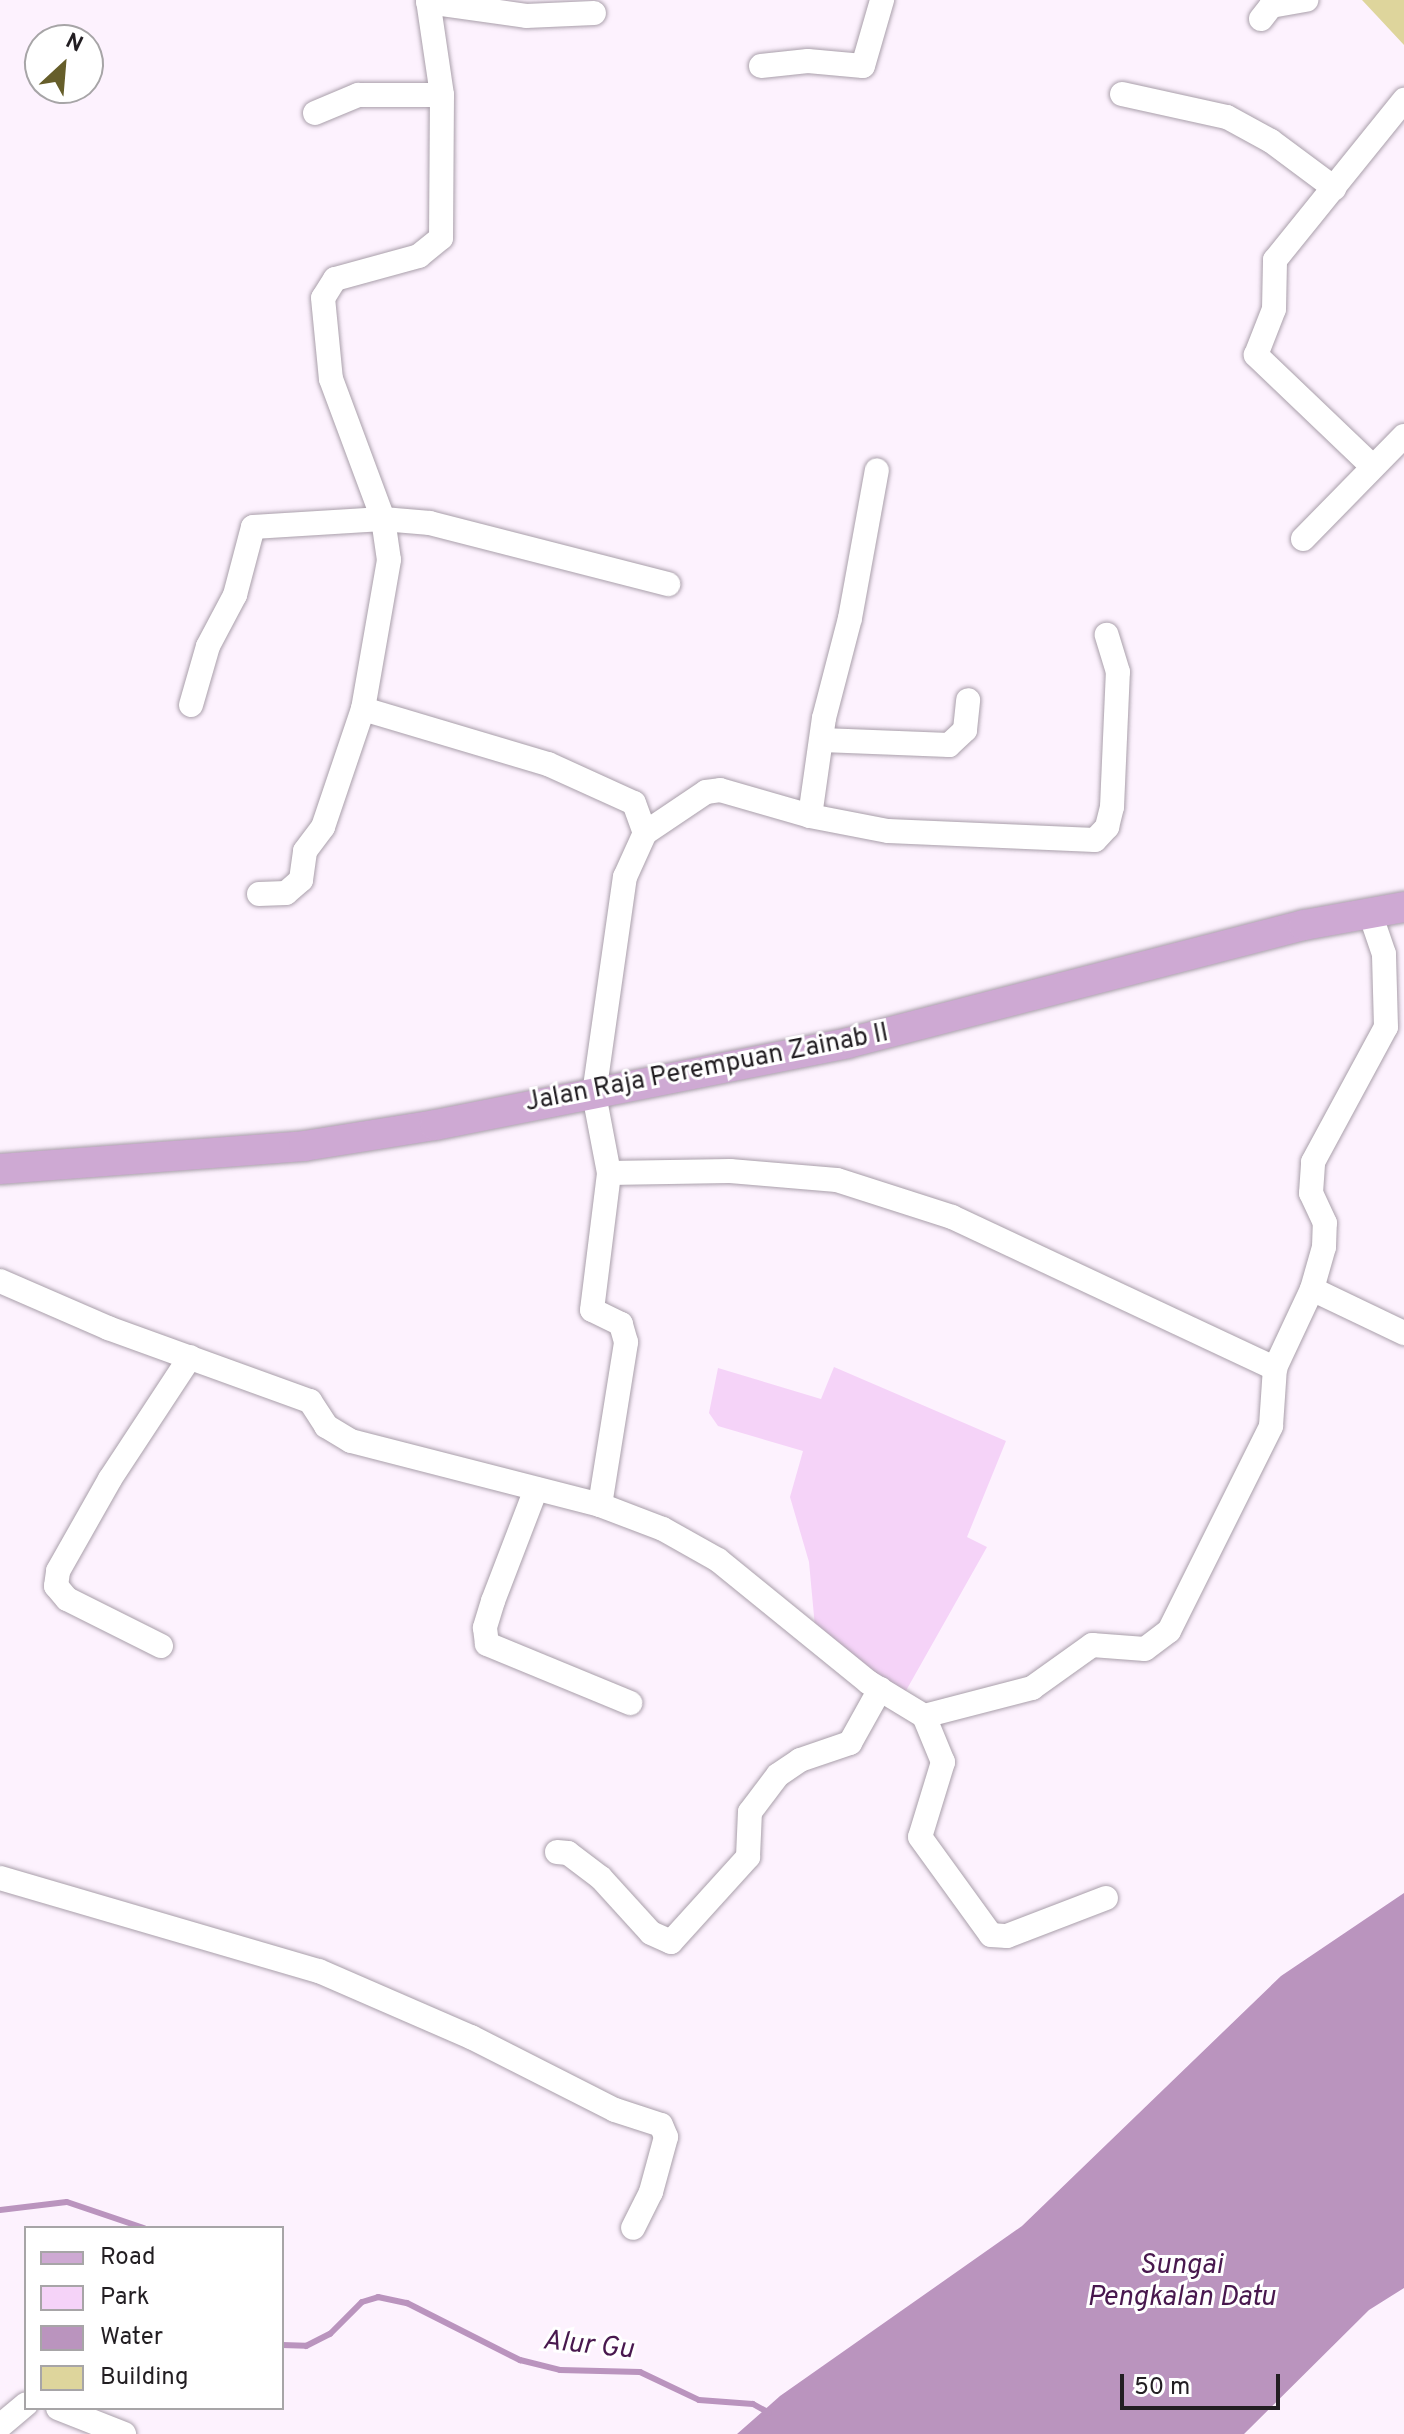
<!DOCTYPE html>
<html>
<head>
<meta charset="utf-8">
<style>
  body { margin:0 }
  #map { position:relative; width:1404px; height:2434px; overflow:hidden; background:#fdf2fe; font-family:Overpass,sans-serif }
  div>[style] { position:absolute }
  .green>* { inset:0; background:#f5d3f8 }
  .water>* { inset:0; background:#ba94be }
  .stream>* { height:6px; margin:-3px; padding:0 3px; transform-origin:3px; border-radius:3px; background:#ba94be }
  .building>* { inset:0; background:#ded59c }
  .roads { filter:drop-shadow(0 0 2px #a99faa) drop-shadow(0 0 2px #a99faa) }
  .minor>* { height:24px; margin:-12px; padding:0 12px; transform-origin:12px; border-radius:12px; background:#fff }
  .major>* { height:30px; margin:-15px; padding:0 15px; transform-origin:15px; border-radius:15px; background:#cea9d3 }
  span { translate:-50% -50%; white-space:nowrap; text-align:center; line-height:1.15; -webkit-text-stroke:6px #fff; paint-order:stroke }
  .street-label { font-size:26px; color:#221e22 }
  .water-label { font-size:28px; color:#48184e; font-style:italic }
  .legend { position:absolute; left:24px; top:2226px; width:260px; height:184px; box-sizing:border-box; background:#fff; border:2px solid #a7a5a7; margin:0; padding:10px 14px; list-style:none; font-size:24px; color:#221e22 }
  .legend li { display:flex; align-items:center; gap:16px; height:40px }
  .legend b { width:40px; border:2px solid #a7a5a7 }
  .north { position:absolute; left:24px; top:24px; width:80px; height:80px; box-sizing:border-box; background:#fff; border:2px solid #a7a5a7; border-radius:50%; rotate:26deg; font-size:22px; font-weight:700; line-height:32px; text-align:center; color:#221e22 }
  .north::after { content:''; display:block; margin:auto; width:28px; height:36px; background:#665e2a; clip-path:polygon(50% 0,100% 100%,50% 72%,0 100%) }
  .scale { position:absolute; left:1120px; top:2374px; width:160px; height:36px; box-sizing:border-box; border:4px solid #221e22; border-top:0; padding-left:10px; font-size:24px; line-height:28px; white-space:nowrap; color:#221e22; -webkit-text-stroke:6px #fff; paint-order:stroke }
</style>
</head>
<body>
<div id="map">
  <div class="green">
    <div style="clip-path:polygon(834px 1367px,1006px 1441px,967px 1537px,987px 1547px,903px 1696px,815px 1627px,809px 1562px,790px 1497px,803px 1451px,718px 1426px,709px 1413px,718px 1368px,821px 1399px)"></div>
  </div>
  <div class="water">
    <div style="clip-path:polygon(1404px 1893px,1404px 2288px,1369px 2310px,1244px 2434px,737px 2434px,780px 2396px,1022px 2226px,1281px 1976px)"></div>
  </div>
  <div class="stream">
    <div style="left:0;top:2210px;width:67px;rotate:-6.8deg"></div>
    <div style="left:67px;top:2202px;width:81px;rotate:18.7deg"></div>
    <div style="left:282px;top:2345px;width:24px;rotate:2deg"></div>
    <div style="left:306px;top:2346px;width:27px;rotate:-27deg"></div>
    <div style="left:330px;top:2334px;width:45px;rotate:-45deg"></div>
    <div style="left:362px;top:2302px;width:17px;rotate:-17deg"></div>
    <div style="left:378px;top:2297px;width:30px;rotate:12deg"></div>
    <div style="left:407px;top:2303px;width:127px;rotate:26.8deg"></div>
    <div style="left:520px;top:2360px;width:41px;rotate:14deg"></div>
    <div style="left:560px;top:2370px;width:80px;rotate:1.4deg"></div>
    <div style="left:640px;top:2372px;width:65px;rotate:25.4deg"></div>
    <div style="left:699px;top:2400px;width:54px;rotate:4.2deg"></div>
    <div style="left:753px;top:2404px;width:18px;rotate:29deg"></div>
  </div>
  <div class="building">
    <div style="clip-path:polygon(1362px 0,1404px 0,1404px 45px,1377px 16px)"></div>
  </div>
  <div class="roads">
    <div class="minor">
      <div style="left:428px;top:0;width:96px;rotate:81.6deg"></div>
      <div style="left:442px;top:95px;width:143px;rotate:90.4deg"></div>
      <div style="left:441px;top:238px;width:28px;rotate:141deg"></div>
      <div style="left:419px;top:256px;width:87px;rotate:164.7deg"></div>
      <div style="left:335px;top:279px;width:22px;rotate:122deg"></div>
      <div style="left:323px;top:298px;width:81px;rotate:84.4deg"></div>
      <div style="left:331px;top:379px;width:149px;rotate:69.6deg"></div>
      <div style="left:383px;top:519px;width:41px;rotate:81.7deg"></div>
      <div style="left:389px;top:560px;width:151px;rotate:99.9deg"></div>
      <div style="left:363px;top:709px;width:193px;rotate:16.6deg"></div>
      <div style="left:548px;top:764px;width:94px;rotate:24.4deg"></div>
      <div style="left:634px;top:803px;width:32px;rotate:70deg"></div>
      <div style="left:428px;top:2px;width:99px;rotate:8.1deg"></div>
      <div style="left:526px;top:16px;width:68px;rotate:-2.5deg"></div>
      <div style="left:1261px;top:19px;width:16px;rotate:-52deg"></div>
      <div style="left:1271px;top:6px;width:36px;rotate:-10deg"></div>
      <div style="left:761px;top:66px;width:47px;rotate:-6.1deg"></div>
      <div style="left:808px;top:61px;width:55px;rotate:5.2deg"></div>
      <div style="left:863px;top:66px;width:69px;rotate:-73.9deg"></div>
      <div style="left:1122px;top:94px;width:107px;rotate:12.4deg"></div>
      <div style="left:1227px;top:117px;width:50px;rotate:28.6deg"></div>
      <div style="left:1271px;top:141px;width:79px;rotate:36.7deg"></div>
      <div style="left:315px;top:113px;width:47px;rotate:-22.7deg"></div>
      <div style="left:358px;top:95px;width:84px"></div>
      <div style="left:1372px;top:466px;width:161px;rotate:-136.3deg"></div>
      <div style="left:1256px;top:355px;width:49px;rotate:-68.6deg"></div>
      <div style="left:1274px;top:309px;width:49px;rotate:-88.8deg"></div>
      <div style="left:1275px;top:260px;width:206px;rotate:-51.1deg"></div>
      <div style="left:1303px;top:539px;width:144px;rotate:-45.6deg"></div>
      <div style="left:191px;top:705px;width:61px;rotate:-73.9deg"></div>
      <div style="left:208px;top:646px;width:58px;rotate:-62.1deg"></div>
      <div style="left:235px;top:595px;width:70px;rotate:-75.2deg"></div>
      <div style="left:253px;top:527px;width:130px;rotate:-3.5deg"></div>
      <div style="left:383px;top:519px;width:47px;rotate:4.9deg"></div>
      <div style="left:430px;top:523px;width:246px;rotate:14.4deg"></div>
      <div style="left:822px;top:740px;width:127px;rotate:2.3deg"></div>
      <div style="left:949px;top:745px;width:22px;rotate:-43deg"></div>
      <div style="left:965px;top:730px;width:30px;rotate:-84deg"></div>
      <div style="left:810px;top:816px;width:99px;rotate:-81.9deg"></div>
      <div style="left:824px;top:718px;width:103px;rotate:-75.4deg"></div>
      <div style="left:850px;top:618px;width:150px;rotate:-79.7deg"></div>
      <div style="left:259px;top:894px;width:27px;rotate:-2deg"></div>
      <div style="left:286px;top:893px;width:20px;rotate:-41deg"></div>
      <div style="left:301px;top:880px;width:29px;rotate:-82deg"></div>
      <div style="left:305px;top:851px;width:30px;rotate:-53deg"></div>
      <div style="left:323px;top:827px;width:125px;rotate:-71.3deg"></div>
      <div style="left:609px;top:1173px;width:121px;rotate:-0.9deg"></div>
      <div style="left:730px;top:1171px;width:107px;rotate:4.8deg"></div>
      <div style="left:837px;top:1180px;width:121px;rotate:17.8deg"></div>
      <div style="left:952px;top:1217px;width:357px;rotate:25.1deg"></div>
      <div style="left:0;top:1281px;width:118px;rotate:23.5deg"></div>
      <div style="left:108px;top:1328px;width:215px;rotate:19.9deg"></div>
      <div style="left:310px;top:1401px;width:30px;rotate:57deg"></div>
      <div style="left:326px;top:1426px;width:29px;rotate:31deg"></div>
      <div style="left:351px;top:1441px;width:257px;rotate:14.4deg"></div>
      <div style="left:600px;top:1505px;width:67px;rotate:20.9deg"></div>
      <div style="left:663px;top:1529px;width:63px;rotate:29.4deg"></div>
      <div style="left:718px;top:1560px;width:193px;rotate:39.1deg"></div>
      <div style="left:868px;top:1682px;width:66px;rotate:31.3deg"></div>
      <div style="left:924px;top:1716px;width:50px;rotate:67.6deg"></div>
      <div style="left:943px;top:1762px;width:78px;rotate:107deg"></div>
      <div style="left:920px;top:1837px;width:121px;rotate:54.1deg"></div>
      <div style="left:991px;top:1935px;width:16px;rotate:4deg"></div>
      <div style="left:1007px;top:1936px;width:106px;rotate:-21deg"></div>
      <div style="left:1312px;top:1289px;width:102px;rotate:25.6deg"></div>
      <div style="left:536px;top:1489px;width:120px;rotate:111deg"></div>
      <div style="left:493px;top:1601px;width:28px;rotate:107deg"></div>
      <div style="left:485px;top:1628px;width:16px;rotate:83deg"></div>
      <div style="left:487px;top:1644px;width:155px;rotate:22.4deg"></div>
      <div style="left:600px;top:1505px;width:165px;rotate:-80.9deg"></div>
      <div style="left:626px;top:1342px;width:19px;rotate:-106deg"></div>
      <div style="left:621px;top:1324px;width:32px;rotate:-154deg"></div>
      <div style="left:592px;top:1310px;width:138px;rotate:-82.9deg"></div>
      <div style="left:609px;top:1173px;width:80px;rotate:-100.8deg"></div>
      <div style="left:594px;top:1094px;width:219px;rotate:-81.9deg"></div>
      <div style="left:625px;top:877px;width:48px;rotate:-65.6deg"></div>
      <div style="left:645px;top:833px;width:73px;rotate:-33.9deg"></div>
      <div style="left:706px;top:792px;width:14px;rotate:-8deg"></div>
      <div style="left:720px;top:790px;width:94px;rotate:16.1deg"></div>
      <div style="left:810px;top:816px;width:79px;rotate:10.9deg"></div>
      <div style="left:888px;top:831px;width:207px;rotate:2.5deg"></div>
      <div style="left:1095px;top:840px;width:18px;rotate:-47deg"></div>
      <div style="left:1107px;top:827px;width:21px;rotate:-76deg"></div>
      <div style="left:1112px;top:807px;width:135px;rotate:-87.5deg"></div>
      <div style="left:1118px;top:672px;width:39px;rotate:-107deg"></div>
      <div style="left:161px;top:1646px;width:105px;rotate:-153.4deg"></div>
      <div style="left:67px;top:1599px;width:17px;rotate:-130deg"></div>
      <div style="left:56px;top:1586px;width:15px;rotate:-82deg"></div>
      <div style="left:58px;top:1571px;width:106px;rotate:-60.5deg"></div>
      <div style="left:110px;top:1479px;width:146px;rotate:-56.7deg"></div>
      <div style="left:924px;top:1716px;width:112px;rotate:-14.5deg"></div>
      <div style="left:1032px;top:1688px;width:74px;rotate:-35.6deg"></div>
      <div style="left:1092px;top:1645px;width:53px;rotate:4.3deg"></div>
      <div style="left:1145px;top:1649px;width:30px;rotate:-37deg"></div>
      <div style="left:1169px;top:1631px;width:229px;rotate:-63.5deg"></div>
      <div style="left:1271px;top:1426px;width:58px;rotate:-86.1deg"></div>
      <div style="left:1275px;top:1368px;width:87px;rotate:-64.9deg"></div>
      <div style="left:1312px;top:1289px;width:44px;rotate:-74.1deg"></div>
      <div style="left:1324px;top:1247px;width:24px;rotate:-88deg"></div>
      <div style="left:1325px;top:1223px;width:33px;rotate:-115deg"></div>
      <div style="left:1311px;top:1193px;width:31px;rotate:-86deg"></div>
      <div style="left:1313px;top:1162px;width:153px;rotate:-61.6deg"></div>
      <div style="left:1386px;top:1027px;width:73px;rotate:-91.6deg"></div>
      <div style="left:1384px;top:954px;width:43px;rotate:-108.9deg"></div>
      <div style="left:557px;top:1852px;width:11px;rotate:5deg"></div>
      <div style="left:568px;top:1853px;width:41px;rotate:37.1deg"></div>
      <div style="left:601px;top:1878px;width:74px;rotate:47.7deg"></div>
      <div style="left:651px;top:1933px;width:22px;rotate:24deg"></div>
      <div style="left:671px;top:1942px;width:115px;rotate:-47.8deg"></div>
      <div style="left:748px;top:1857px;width:45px;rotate:-87.5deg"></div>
      <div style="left:750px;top:1812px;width:46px;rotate:-52.9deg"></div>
      <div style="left:778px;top:1775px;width:27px;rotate:-34deg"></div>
      <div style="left:800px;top:1760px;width:53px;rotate:-18.8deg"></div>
      <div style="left:850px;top:1743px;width:62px;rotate:-60.9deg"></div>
      <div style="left:0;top:1878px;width:332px;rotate:16.3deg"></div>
      <div style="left:319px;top:1971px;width:166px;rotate:23.5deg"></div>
      <div style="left:471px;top:2037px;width:161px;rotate:26.9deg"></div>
      <div style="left:615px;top:2110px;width:48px;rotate:18.1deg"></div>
      <div style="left:661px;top:2125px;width:13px;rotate:67deg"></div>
      <div style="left:666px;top:2137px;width:57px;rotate:105.3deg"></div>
      <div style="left:651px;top:2192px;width:40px;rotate:116.6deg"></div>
      <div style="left:58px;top:2408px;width:71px;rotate:21.5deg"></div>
      <div style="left:0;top:2426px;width:34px;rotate:-40deg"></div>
    </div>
    <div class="major">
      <div style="left:0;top:1169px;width:305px;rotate:-4.3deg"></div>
      <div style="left:304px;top:1146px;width:133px;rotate:-9.1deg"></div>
      <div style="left:435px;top:1125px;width:421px;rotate:-11.2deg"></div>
      <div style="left:848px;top:1043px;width:471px;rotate:-14.5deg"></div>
      <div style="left:1304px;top:925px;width:102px;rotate:-10.2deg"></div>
    </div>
  </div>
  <div class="street-label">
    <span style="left:707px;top:1069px;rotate:-11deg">Jalan Raja Perempuan Zainab II</span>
  </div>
  <div class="water-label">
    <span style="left:1181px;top:2282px">Sungai<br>Pengkalan Datu</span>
    <span style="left:588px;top:2346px;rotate:6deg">Alur Gu</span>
  </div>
  <ul class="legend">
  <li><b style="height:10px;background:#cea9d3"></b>Road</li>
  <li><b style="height:22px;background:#f5d3f8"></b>Park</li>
  <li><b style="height:22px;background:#ba94be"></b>Water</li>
  <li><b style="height:22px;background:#ded59c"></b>Building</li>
  </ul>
  <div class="north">N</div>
  <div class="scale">50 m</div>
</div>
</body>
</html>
